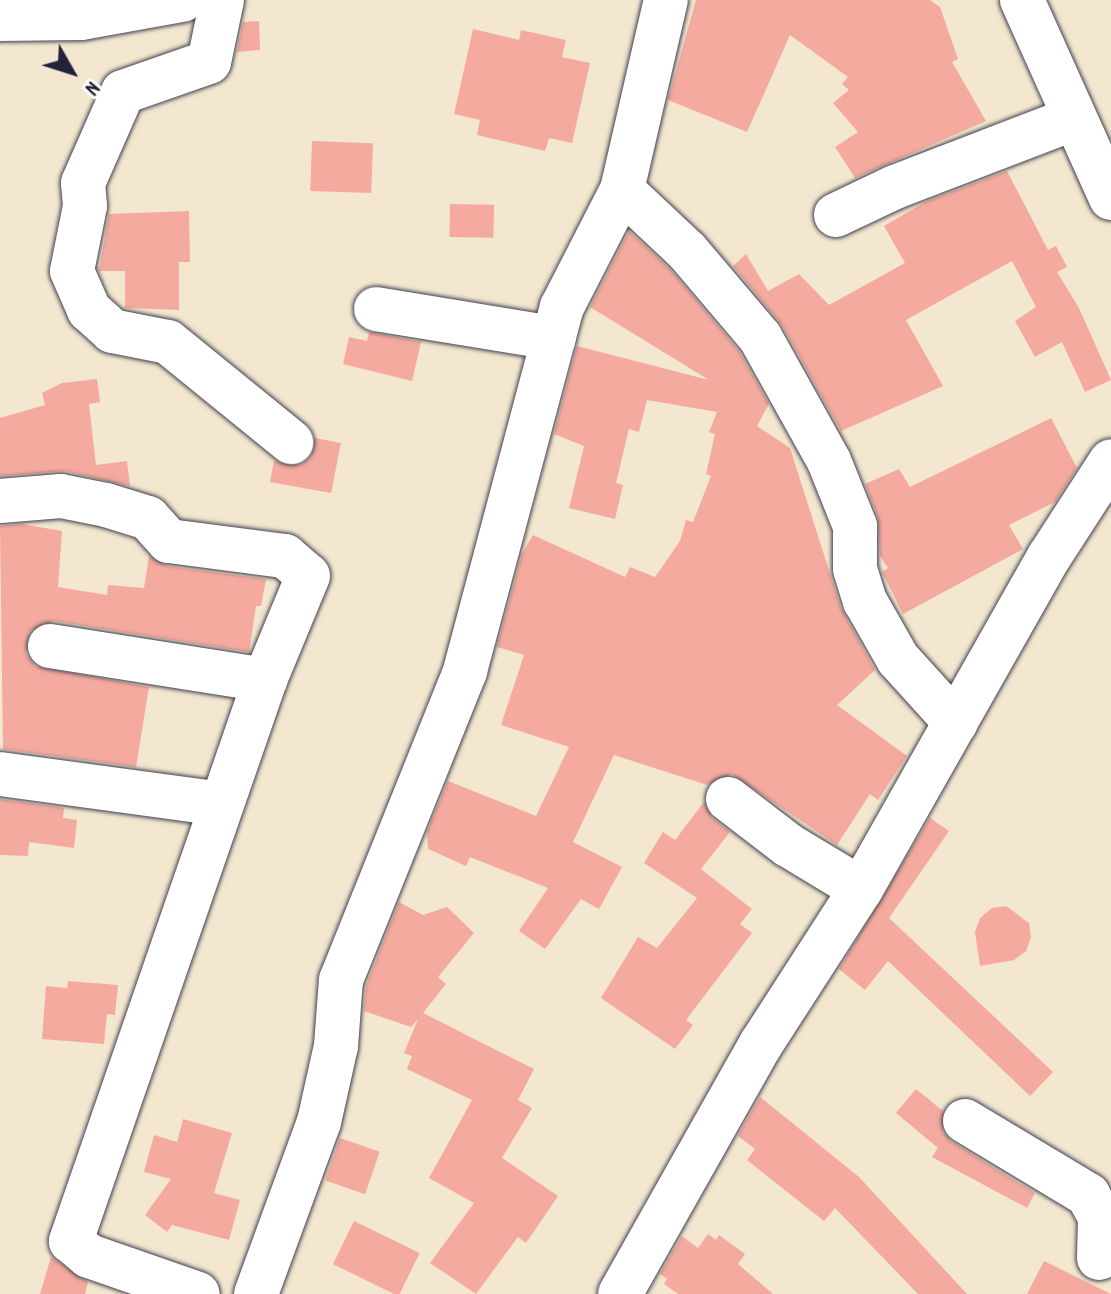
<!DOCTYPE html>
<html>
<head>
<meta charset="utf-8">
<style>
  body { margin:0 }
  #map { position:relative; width:1111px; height:1294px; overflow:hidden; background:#f3e7cf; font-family:Dekko,sans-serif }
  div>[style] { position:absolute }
  .building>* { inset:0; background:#f5aa9f; transform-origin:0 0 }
  .roads { filter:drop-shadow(0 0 2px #414051) drop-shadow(0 0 2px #414051) }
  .minor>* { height:44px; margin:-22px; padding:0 22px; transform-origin:22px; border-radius:22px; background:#fff }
  .major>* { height:44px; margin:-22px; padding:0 22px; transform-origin:22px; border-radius:22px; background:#fff }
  span { translate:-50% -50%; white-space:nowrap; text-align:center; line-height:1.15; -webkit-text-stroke:7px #fdfcf7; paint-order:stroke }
  .north { position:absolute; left:32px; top:32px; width:80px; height:80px; -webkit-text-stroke:6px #fdfcf7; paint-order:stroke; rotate:129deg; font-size:22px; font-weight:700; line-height:32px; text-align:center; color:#22223b }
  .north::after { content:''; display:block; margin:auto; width:28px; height:36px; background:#22223b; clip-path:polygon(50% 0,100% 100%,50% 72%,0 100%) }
</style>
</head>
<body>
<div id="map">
  <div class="building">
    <div style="clip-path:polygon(696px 0,930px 0,940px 7px,958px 59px,952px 62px,986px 121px,855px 178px,835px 147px,858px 132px,833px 103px,849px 90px,842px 84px,848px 77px,790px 35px,747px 132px,668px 100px)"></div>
    <div style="clip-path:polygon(259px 21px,260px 50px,237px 52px,243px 22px)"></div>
    <div style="clip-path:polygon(473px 29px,519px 40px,521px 30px,566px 40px,562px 57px,590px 63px,572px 143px,549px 138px,545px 151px,477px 135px,480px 120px,454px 114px)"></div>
    <div style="left:312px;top:141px;width:61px;height:50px;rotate:2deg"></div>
    <div style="clip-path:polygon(1007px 171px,1048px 250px,1056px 246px,1067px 267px,1057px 272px,1079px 308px,1111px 380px,1085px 392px,1062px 342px,1035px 357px,1015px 321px,1036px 307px,1012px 261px,906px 320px,943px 386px,841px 431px,782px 325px,733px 266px,746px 254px,768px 291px,799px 274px,829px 305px,905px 263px,884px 226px,925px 202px)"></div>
    <div style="left:450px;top:204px;width:44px;height:33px;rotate:1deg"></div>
    <div style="clip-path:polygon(189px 211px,190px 262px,179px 262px,179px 310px,125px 308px,125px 271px,99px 271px,109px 214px)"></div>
    <div style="clip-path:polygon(629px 231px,669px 268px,739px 351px,769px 404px,757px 426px,790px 448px,841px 608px,875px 670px,837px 705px,907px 756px,878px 800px,870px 794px,837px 845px,732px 774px,707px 785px,614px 755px,573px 842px,622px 867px,599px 909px,581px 899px,545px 949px,519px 931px,548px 888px,470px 857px,466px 866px,428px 849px,427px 832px,448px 781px,536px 816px,569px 747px,501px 725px,524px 655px,497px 647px,522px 554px,533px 535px,625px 577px,630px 567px,655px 577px,680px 541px,686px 520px,693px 522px,711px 476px,706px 474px,715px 434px,709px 432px,717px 412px,647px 400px,639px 432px,629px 429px,616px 483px,623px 485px,615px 519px,569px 508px,584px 446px,554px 434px,577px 346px,709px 380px,590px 307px)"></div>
    <div style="clip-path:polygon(369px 332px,421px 342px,412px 381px,343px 364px,349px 337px,367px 341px)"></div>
    <div style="clip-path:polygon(97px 379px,100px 402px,89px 404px,96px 465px,127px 461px,130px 486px,65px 471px,0 476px,0 418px,45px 405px,42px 393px,62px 383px)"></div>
    <div style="clip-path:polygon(1051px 418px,1077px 468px,1055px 502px,1009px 525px,1023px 549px,903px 614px,882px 572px,888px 568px,880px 556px,878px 517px,865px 484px,899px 469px,910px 487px)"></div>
    <div style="clip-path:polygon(315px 438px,341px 443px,331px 493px,270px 482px,274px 461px,301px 465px,311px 457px)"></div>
    <div style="clip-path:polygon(22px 524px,62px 531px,58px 587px,107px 595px,108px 585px,144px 588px,149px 556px,166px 566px,266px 579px,261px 606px,256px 606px,249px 652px,54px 621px,30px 631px,26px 654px,35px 666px,149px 687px,136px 767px,3px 749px,0 526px)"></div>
    <div style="clip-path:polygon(0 799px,64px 808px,63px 818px,77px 820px,74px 848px,29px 842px,28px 856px,0 855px)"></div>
    <div style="clip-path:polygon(704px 802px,712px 818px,730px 832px,701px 869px,752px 909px,740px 924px,752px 933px,686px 1020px,693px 1025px,675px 1049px,601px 998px,638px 937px,657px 948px,697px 898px,644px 863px,663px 832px,675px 840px)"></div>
    <div style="clip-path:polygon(930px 818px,949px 831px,889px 918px,1053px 1072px,1030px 1096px,888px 961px,865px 990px,839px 969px)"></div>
    <div style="clip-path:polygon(399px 902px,423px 915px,447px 907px,474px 933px,438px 977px,446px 984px,423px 1013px,534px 1069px,518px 1100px,532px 1108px,502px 1158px,558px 1196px,526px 1243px,518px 1237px,476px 1294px,430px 1263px,474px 1203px,429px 1178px,472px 1100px,407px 1069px,412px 1056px,404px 1053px,418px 1019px,411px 1027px,364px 1011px,366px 986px)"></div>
    <div style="clip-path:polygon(1006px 906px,1029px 923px,1031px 937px,1026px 951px,1014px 960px,980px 966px,975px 932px,980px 918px,992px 908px)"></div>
    <div style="clip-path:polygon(68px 981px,118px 985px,115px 1015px,107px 1014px,104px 1044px,42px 1039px,46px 986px,67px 988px)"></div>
    <div style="clip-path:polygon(916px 1089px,943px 1111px,943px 1132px,952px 1142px,1035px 1193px,1027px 1208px,932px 1157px,938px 1148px,896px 1113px)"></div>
    <div style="clip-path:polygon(760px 1097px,859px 1177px,967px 1294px,918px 1294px,835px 1208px,824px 1221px,747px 1160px,755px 1149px,738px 1136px)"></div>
    <div style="clip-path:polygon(183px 1119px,232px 1133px,214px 1193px,240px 1200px,229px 1240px,172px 1225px,167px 1232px,145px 1215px,171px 1179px,144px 1172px,154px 1135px,177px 1142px)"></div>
    <div style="left:340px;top:1138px;width:42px;height:45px;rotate:19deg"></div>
    <div style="left:354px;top:1221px;width:73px;height:48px;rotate:26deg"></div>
    <div style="clip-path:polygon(708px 1234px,716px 1240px,719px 1235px,745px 1254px,738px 1264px,773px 1294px,678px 1294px,664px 1284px,667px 1279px,660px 1274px,682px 1236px,698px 1248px)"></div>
    <div style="clip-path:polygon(51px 1257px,88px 1282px,85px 1294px,40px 1294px)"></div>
    <div style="clip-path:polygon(1044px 1261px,1111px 1294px,1027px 1294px)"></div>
  </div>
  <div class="roads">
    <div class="minor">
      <div style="left:222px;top:0;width:63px;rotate:101.8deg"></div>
      <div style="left:209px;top:62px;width:91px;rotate:160.8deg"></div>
      <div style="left:123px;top:92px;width:99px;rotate:113.7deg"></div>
      <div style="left:83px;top:183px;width:23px;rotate:85deg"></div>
      <div style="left:85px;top:206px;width:66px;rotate:101.3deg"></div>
      <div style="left:72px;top:271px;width:43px;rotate:66.4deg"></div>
      <div style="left:89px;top:310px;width:31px;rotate:42deg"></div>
      <div style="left:112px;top:331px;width:57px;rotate:11.1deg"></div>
      <div style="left:168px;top:342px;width:159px;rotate:39.1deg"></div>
      <div style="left:0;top:19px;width:81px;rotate:-0.7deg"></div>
      <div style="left:81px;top:18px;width:103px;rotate:-10.1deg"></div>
      <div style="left:622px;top:190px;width:89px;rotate:43.2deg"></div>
      <div style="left:687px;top:251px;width:113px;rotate:49.7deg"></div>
      <div style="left:760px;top:337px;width:142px;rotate:60.9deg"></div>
      <div style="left:829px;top:461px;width:70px;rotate:68.2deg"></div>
      <div style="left:855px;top:526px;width:43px;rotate:90deg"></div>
      <div style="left:855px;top:569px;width:34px;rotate:73deg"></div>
      <div style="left:865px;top:601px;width:67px;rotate:60.4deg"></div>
      <div style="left:898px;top:659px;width:86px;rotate:47.8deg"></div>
      <div style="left:836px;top:215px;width:65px;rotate:-25.4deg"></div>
      <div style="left:895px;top:187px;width:190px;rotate:-21deg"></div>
      <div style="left:376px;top:309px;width:180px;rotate:9.3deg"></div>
      <div style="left:0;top:501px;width:61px;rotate:-4.7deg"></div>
      <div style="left:61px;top:496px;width:46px;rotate:11.3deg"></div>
      <div style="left:106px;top:505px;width:44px;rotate:17.2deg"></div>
      <div style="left:148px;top:518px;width:31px;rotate:48deg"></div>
      <div style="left:169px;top:541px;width:117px;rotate:7.4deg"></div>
      <div style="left:285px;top:556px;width:30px;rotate:41deg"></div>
      <div style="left:308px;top:576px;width:113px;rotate:112.5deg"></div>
      <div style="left:265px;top:680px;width:594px;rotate:109.08deg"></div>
      <div style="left:71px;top:1241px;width:23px;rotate:40deg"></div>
      <div style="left:89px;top:1256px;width:115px;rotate:19.2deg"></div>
      <div style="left:50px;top:646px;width:218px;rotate:9deg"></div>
      <div style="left:0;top:774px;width:223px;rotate:7.7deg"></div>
      <div style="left:728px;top:799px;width:76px;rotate:37.5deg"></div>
      <div style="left:788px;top:845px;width:85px;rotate:31.1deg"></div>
      <div style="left:965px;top:1121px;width:144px;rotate:31deg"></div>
      <div style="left:1088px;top:1195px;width:25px;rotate:61deg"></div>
      <div style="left:1100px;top:1217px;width:41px;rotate:91.4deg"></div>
      <div style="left:256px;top:1294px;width:183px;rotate:-69.9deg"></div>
      <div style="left:319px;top:1122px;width:78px;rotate:-77.4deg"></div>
      <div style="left:336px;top:1046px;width:66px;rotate:-85.7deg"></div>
      <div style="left:341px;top:980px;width:333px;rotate:-68.1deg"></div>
      <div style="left:465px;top:671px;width:377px;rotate:-75.1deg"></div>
      <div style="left:562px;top:307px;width:131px;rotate:-62.9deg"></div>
      <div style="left:622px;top:190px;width:195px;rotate:-77deg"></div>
      <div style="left:620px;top:1294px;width:287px;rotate:-60.6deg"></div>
      <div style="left:761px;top:1044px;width:184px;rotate:-57.2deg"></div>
      <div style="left:861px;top:889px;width:382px;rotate:-60.5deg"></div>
      <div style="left:1049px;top:557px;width:114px;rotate:-57.1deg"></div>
    </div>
    <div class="major">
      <div style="left:1022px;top:0;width:217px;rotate:65.8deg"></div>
    </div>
  </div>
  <div class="north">N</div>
</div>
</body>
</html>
